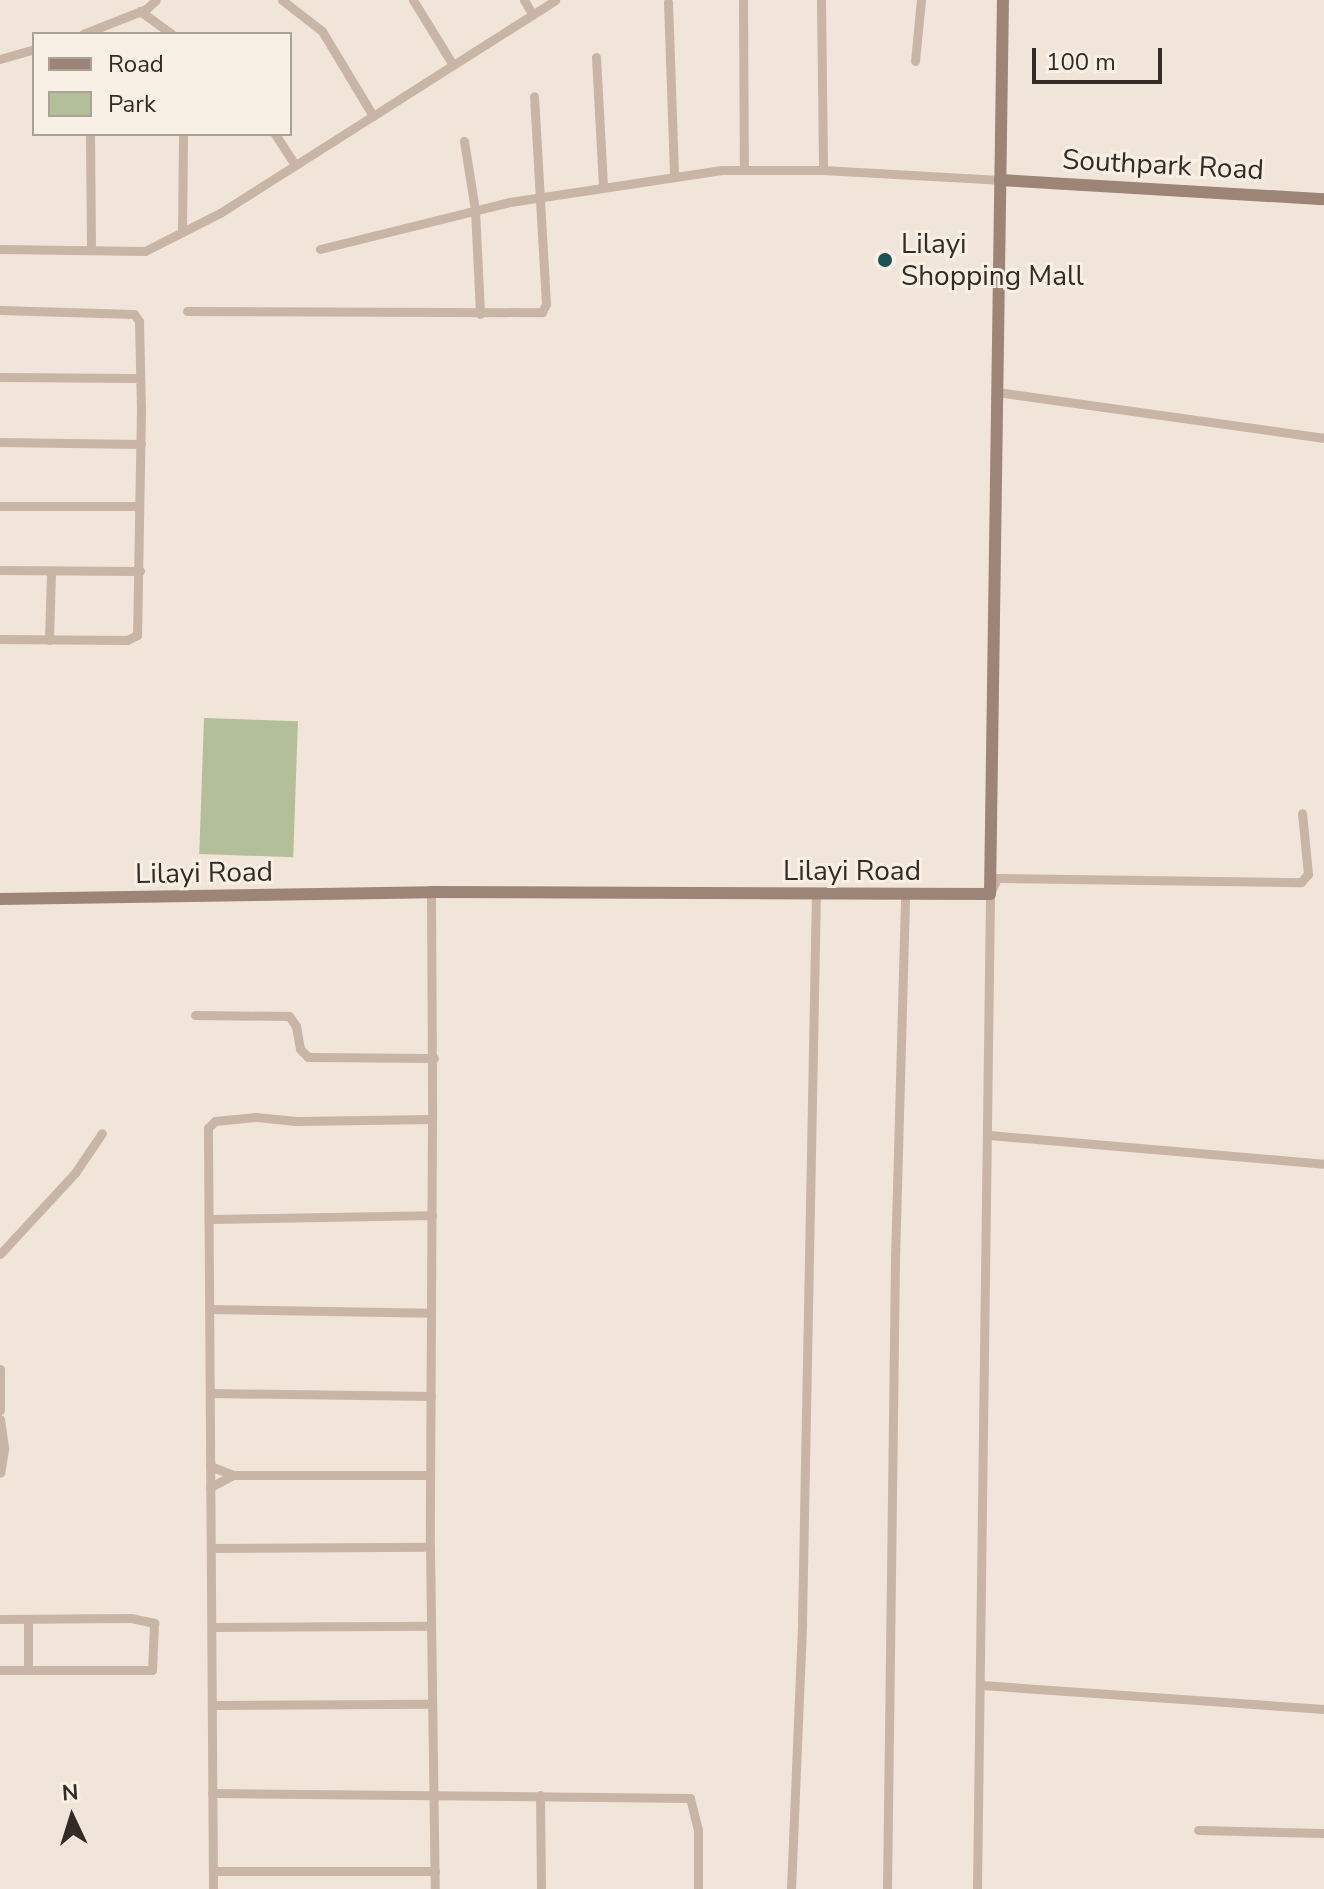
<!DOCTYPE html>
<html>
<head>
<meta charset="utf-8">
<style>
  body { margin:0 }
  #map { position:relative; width:1324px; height:1889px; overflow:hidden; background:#f1e5d9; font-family:"Nunito Sans",sans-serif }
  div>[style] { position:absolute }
  .green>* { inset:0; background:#b2bf99; transform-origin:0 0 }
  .street>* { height:9px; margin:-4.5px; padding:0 4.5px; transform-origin:4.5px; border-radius:4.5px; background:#c8b5a5 }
  .secondary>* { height:12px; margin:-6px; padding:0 6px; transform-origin:6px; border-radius:6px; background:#9c8477 }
  .dots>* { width:22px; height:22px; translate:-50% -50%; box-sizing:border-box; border:4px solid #f9f0e5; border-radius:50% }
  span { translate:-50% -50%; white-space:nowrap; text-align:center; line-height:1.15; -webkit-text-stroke:6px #f9f0e5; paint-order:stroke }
  .street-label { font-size:28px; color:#342b26 }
  .poi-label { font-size:28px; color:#342b26 }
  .left { translate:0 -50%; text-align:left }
  .legend { position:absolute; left:32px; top:32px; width:260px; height:104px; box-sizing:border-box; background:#f9f0e5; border:2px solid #aaa199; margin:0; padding:10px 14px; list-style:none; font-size:24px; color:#342b26 }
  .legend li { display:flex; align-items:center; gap:16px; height:40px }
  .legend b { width:40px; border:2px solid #aaa199 }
  .north { position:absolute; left:32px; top:1777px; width:80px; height:80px; -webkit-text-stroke:6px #f9f0e5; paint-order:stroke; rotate:356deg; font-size:22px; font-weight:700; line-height:32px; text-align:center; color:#342b26 }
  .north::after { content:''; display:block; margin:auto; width:28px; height:36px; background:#342b26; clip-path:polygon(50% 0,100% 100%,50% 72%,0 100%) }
  .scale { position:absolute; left:1032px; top:48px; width:130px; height:36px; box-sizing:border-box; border:4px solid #342b26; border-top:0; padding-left:10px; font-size:24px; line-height:28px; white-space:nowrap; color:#342b26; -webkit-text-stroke:6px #f9f0e5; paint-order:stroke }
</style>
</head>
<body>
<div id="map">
  <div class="green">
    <div style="left:204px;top:718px;width:94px;height:136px;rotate:2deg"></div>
  </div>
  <div class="street">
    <div style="left:282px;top:0;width:51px;rotate:37.8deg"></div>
    <div style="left:322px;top:31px;width:99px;rotate:59deg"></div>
    <div style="left:413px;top:0;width:76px;rotate:58.4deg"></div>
    <div style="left:524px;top:0;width:17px;rotate:59deg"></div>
    <div style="left:743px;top:0;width:168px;rotate:89.7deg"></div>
    <div style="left:821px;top:0;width:170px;rotate:89.3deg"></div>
    <div style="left:668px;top:2px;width:174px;rotate:88deg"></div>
    <div style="left:140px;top:11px;width:39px;rotate:36deg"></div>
    <div style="left:83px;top:34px;width:68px;rotate:-21.6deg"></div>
    <div style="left:146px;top:9px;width:13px;rotate:-42deg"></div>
    <div style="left:596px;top:57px;width:130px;rotate:86.9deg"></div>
    <div style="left:0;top:59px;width:35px;rotate:-16deg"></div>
    <div style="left:915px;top:61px;width:61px;rotate:-84.4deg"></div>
    <div style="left:90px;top:134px;width:116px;rotate:89.5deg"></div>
    <div style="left:275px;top:134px;width:37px;rotate:57deg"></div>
    <div style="left:464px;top:141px;width:70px;rotate:80.9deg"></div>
    <div style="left:475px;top:210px;width:104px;rotate:87.2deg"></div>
    <div style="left:182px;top:232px;width:98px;rotate:-89.4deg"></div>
    <div style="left:0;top:249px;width:145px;rotate:0.8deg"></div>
    <div style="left:145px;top:251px;width:84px;rotate:-26.9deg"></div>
    <div style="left:220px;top:213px;width:397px;rotate:-32.4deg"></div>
    <div style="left:320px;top:249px;width:196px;rotate:-13.9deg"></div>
    <div style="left:510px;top:202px;width:214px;rotate:-8.6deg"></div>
    <div style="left:722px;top:170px;width:101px"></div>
    <div style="left:823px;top:170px;width:177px;rotate:3.2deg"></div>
    <div style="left:0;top:310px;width:134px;rotate:1.7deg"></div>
    <div style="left:134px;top:314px;width:9px;rotate:54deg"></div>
    <div style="left:139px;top:321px;width:88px;rotate:88.7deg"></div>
    <div style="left:141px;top:409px;width:226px;rotate:91deg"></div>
    <div style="left:137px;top:635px;width:11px;rotate:153deg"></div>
    <div style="left:127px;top:640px;width:127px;rotate:-179.5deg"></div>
    <div style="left:187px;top:311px;width:355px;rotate:0.2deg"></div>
    <div style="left:542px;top:312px;width:9px;rotate:-63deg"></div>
    <div style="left:546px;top:304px;width:208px;rotate:-93.3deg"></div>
    <div style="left:0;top:377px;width:139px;rotate:0.4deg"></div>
    <div style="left:997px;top:392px;width:330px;rotate:8deg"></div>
    <div style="left:0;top:442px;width:141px;rotate:0.8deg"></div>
    <div style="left:0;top:506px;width:139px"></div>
    <div style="left:0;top:570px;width:140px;rotate:0.4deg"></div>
    <div style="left:49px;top:640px;width:69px;rotate:-88.3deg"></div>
    <div style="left:431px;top:892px;width:227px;rotate:89.7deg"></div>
    <div style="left:195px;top:1015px;width:94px;rotate:0.6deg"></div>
    <div style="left:289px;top:1016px;width:12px;rotate:55deg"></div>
    <div style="left:296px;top:1026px;width:23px;rotate:80deg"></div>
    <div style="left:300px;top:1049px;width:11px;rotate:45deg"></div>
    <div style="left:308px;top:1057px;width:126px;rotate:0.5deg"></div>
    <div style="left:989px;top:1135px;width:336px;rotate:4.9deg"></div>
    <div style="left:210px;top:1219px;width:222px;rotate:-1deg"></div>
    <div style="left:0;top:1254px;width:110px;rotate:-47.2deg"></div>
    <div style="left:75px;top:1173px;width:48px;rotate:-56deg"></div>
    <div style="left:210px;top:1309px;width:221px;rotate:1deg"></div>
    <div style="left:0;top:1369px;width:41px;rotate:90deg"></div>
    <div style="left:210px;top:1393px;width:221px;rotate:0.8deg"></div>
    <div style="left:0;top:1419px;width:30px;rotate:82deg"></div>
    <div style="left:4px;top:1449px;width:24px;rotate:99deg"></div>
    <div style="left:210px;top:1466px;width:25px;rotate:21deg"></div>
    <div style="left:233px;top:1475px;width:26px;rotate:152deg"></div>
    <div style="left:233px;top:1475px;width:197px"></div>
    <div style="left:211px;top:1548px;width:219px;rotate:-0.3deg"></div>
    <div style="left:0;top:1619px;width:131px;rotate:-0.4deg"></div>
    <div style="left:131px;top:1618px;width:24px;rotate:12deg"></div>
    <div style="left:154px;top:1623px;width:47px;rotate:92.4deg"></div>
    <div style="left:152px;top:1670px;width:152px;rotate:180deg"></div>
    <div style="left:28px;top:1619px;width:51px;rotate:90deg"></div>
    <div style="left:212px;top:1627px;width:219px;rotate:-0.3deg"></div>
    <div style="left:981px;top:1685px;width:344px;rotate:4deg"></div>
    <div style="left:212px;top:1705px;width:220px;rotate:-0.3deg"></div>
    <div style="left:212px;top:1793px;width:478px;rotate:0.6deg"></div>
    <div style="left:690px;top:1798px;width:33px;rotate:76deg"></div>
    <div style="left:698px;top:1830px;width:59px;rotate:90deg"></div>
    <div style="left:540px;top:1795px;width:94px;rotate:89.4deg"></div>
    <div style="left:1198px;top:1830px;width:126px;rotate:1.4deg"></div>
    <div style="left:213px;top:1871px;width:222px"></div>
    <div style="left:213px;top:1889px;width:761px;rotate:-90.38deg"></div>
    <div style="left:208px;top:1128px;width:10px;rotate:-45deg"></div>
    <div style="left:215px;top:1121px;width:41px;rotate:-5.6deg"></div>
    <div style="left:256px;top:1117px;width:40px;rotate:5.7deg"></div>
    <div style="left:296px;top:1121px;width:136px;rotate:-0.8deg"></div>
    <div style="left:432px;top:1119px;width:428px;rotate:90.3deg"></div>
    <div style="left:430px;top:1547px;width:342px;rotate:89.2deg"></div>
    <div style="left:791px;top:1889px;width:267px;rotate:-87.6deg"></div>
    <div style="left:802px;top:1622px;width:727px;rotate:-88.9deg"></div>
    <div style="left:887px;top:1889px;width:630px;rotate:-89.27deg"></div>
    <div style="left:895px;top:1259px;width:364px;rotate:-88.4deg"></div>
    <div style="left:977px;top:1889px;width:995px;rotate:-89.25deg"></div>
    <div style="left:990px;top:894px;width:17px;rotate:-66deg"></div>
    <div style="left:997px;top:878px;width:304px;rotate:0.8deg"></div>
    <div style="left:1301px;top:882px;width:11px;rotate:-49deg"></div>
    <div style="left:1308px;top:874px;width:61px;rotate:-95.6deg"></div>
  </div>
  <div class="secondary">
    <div style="left:1000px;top:180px;width:325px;rotate:3.4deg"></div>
    <div style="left:0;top:899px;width:431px;rotate:-0.9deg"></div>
    <div style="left:431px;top:892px;width:559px;rotate:0.2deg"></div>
    <div style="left:990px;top:894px;width:894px;rotate:-89.17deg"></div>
  </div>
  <div class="dots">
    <div style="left:885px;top:260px;background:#1d5155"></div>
  </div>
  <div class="street-label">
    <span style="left:1163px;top:165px;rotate:3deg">Southpark Road</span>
    <span style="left:852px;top:871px">Lilayi Road</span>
    <span style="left:204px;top:873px;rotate:-1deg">Lilayi Road</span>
  </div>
  <div class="poi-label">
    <span class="left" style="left:901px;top:260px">Lilayi<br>Shopping Mall</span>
  </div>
  <ul class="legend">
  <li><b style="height:10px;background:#9c8477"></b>Road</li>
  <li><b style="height:22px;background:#b2bf99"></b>Park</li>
  </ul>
  <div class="north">N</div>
  <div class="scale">100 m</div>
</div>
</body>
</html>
